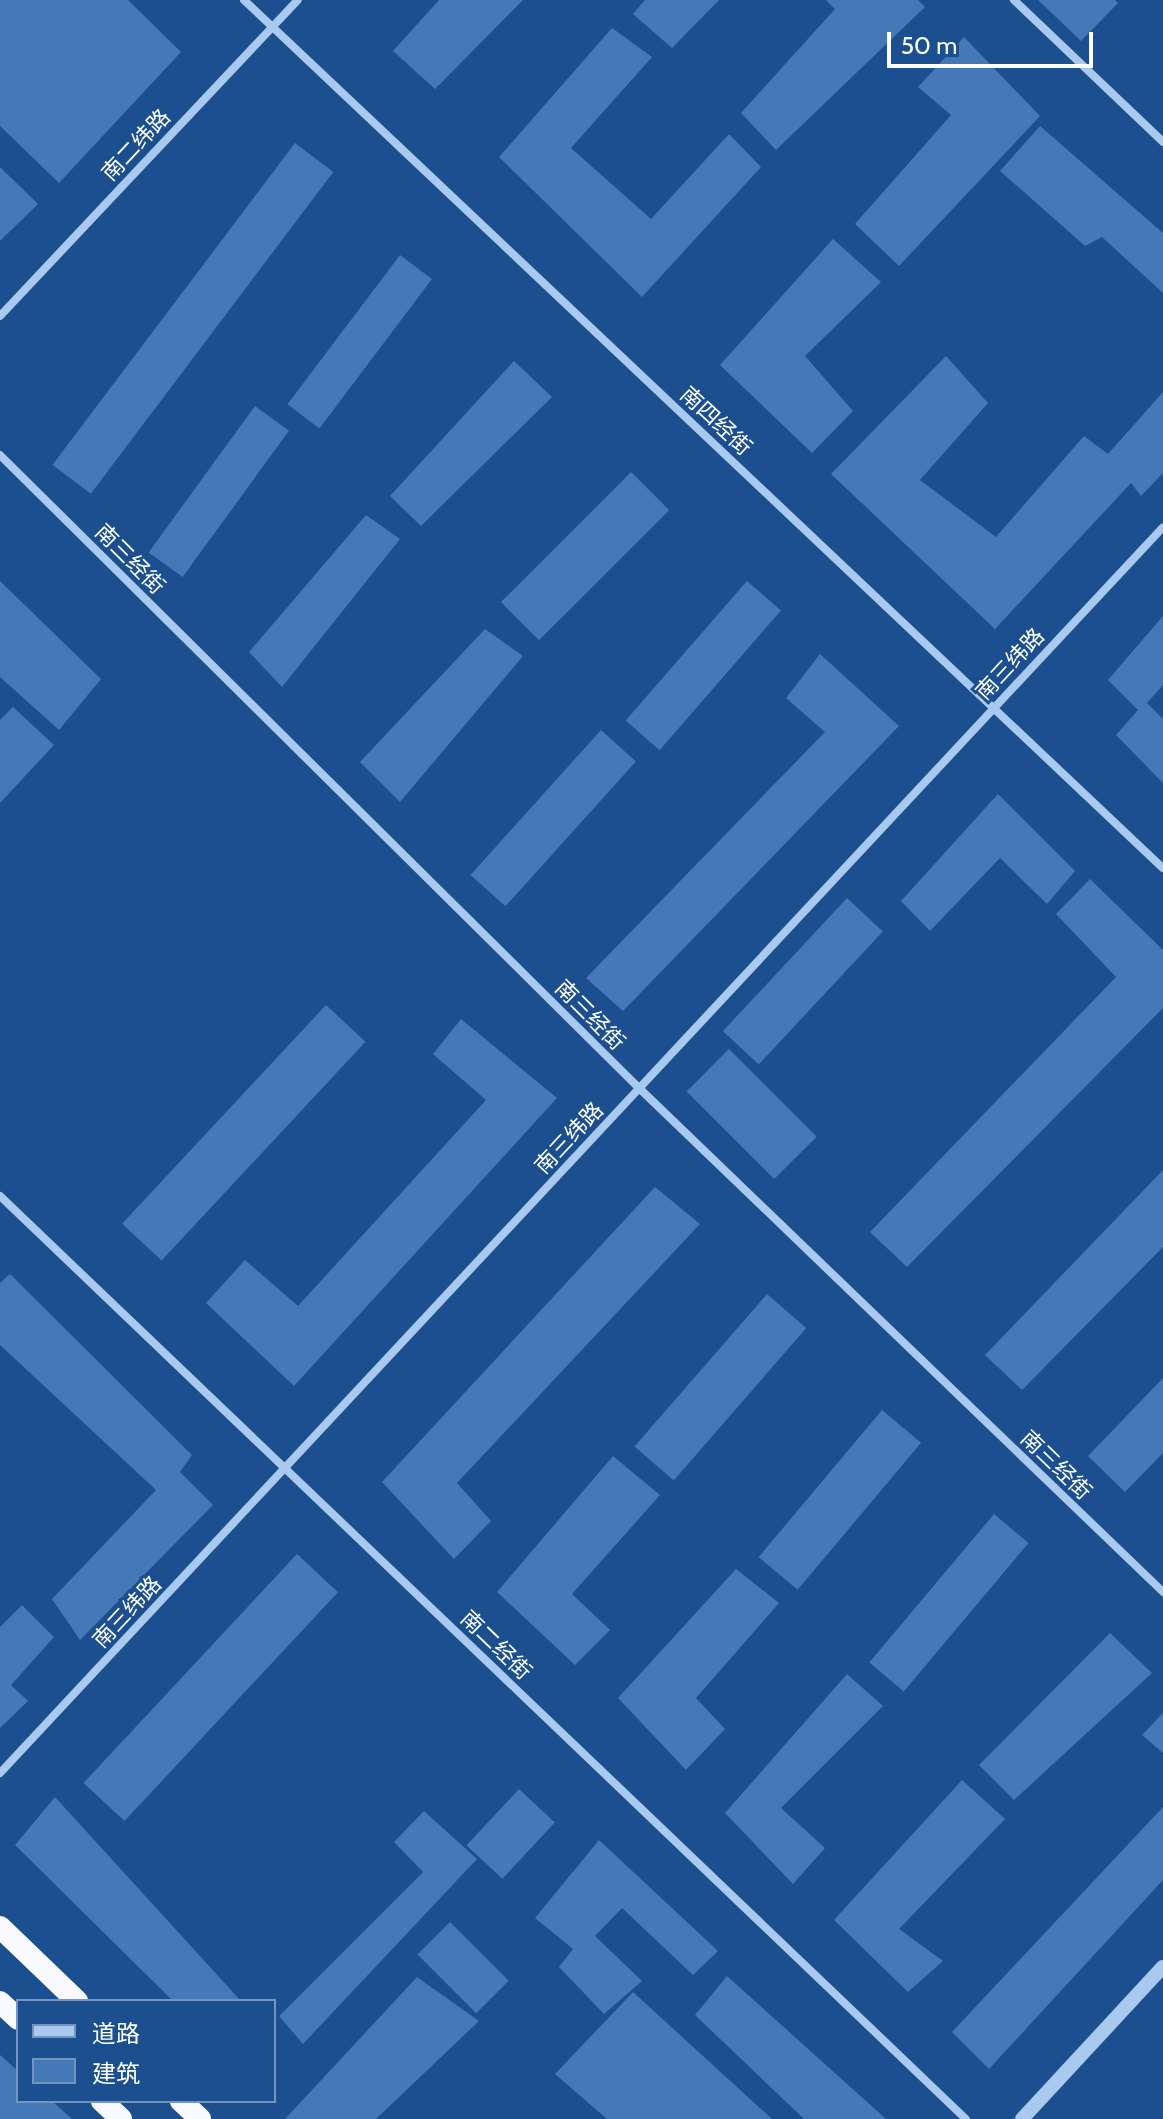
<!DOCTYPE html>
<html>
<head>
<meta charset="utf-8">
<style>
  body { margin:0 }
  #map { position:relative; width:1163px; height:2119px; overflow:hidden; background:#1b4f8f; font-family:Cabin,"Noto Sans SC",sans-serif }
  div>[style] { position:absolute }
  .building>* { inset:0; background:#4478b7; transform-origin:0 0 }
  .minor>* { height:8px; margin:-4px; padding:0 4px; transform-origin:4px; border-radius:4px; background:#a9c9ee }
  .tertiary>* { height:14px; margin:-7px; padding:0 7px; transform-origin:7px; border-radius:7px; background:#a9c9ee }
  .trunk>* { height:22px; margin:-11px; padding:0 11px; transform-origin:11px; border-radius:11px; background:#f8faff }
  span { translate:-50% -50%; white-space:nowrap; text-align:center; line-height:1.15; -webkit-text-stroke:6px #1b4f8f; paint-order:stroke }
  .street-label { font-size:22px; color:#fff }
  .legend { position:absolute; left:16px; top:1999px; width:260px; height:104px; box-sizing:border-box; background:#1b4f8f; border:2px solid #7695bc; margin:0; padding:10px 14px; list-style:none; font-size:24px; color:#fff }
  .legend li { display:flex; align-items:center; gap:16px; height:40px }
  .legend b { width:40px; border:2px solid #7695bc }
  .scale { position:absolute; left:887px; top:32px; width:206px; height:36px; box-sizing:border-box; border:4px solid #fff; border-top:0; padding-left:10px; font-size:24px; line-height:28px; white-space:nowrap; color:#fff; -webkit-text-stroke:6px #1b4f8f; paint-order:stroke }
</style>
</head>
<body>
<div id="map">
  <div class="building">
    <div style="clip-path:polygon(0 0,128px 0,181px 52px,59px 183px,0 126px)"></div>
    <div style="clip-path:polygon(439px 0,523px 0,435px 89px,393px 51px)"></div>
    <div style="clip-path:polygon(645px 0,719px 0,672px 48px,633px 14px)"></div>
    <div style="clip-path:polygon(826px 0,918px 0,925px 7px,776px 150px,741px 113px,835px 9px)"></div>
    <div style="clip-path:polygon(1038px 0,1115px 0,1118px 3px,1081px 41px)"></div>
    <div style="clip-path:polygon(612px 28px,652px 57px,571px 148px,651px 219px,729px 134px,761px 167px,642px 297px,499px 157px)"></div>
    <div style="clip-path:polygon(964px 37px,1040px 116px,899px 266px,855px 224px,951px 115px,918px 87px)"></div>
    <div style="clip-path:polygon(1040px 126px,1163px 233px,1163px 293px,1102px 237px,1085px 246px,1000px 171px)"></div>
    <div style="left:295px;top:143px;width:48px;height:403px;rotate:37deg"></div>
    <div style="clip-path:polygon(0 167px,38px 204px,0 241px)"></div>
    <div style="clip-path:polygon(833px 239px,881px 282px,805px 356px,853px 411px,812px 453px,720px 365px)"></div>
    <div style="left:400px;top:255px;width:40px;height:187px;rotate:37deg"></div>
    <div style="clip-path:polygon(946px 356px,988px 403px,920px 480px,996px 537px,1084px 436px,1108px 454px,1163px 392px,1163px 473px,1141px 496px,1131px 483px,995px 629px,831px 474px)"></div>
    <div style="clip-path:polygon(514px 361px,552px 397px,421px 526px,390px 496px)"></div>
    <div style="left:255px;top:406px;width:42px;height:181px;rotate:36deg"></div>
    <div style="left:631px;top:472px;width:54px;height:184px;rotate:45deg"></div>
    <div style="clip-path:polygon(366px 515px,400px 539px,282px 687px,249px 652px)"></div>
    <div style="clip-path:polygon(0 581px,101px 679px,59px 730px,0 677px)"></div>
    <div style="left:747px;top:581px;width:45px;height:185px;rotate:41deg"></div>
    <div style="clip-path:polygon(1163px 616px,1163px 685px,1147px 703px,1163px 719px,1163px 783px,1116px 735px,1138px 710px,1108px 680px)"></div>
    <div style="clip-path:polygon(485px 629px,523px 656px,400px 802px,360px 762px)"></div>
    <div style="clip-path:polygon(820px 654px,899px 726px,623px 1011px,586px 978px,825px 732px,786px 698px)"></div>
    <div style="clip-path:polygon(13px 707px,54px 745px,0 803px,0 720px)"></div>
    <div style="left:601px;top:730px;width:47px;height:195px;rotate:42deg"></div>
    <div style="clip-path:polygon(998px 794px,1075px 871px,1047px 904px,1000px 858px,930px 931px,901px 901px)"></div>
    <div style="clip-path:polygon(1090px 879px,1163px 950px,1163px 1008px,907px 1267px,870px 1232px,1116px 977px,1056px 914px)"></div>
    <div style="left:847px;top:898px;width:49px;height:182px;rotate:43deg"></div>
    <div style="left:326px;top:1005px;width:54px;height:299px;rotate:43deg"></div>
    <div style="clip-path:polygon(461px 1019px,557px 1098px,294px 1386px,206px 1303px,245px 1260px,298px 1306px,486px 1100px,433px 1054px)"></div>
    <div style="left:729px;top:1049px;width:124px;height:60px;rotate:45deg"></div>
    <div style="clip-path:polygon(1163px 1170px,1163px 1247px,1022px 1390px,985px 1355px)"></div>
    <div style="clip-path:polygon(655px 1187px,700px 1224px,457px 1483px,491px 1521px,454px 1559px,382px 1482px)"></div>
    <div style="clip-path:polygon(10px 1274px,192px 1455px,180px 1472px,213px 1505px,80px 1640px,52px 1599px,156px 1490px,0 1345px,0 1283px)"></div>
    <div style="left:767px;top:1294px;width:52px;height:202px;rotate:41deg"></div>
    <div style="clip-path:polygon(1163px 1378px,1163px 1453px,1125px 1492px,1088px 1456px)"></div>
    <div style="left:882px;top:1410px;width:51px;height:192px;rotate:40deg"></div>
    <div style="clip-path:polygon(613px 1456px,660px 1495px,572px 1594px,610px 1630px,575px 1665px,497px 1592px)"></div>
    <div style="left:994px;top:1514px;width:45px;height:194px;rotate:40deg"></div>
    <div style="left:297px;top:1554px;width:56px;height:313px;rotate:43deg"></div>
    <div style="clip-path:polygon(736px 1569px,779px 1603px,696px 1698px,725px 1729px,686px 1770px,618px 1698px)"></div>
    <div style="clip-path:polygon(22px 1605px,54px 1637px,11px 1685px,28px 1701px,0 1728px,0 1627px)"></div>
    <div style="clip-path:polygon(1110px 1633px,1152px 1673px,1014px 1800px,979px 1765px)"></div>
    <div style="clip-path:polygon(847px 1674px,883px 1706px,781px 1808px,825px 1848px,793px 1884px,725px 1813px)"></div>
    <div style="clip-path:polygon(1163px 1713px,1163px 1753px,1142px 1735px)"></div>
    <div style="clip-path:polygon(962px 1780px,1005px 1819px,899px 1929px,943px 1961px,908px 1992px,834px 1920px)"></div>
    <div style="left:519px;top:1789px;width:49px;height:77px;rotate:43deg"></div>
    <div style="clip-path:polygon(55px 1797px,241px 2001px,173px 2001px,15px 1845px)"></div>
    <div style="clip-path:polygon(1163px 1807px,1163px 1880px,989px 2069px,952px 2032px)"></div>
    <div style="clip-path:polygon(424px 1811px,477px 1859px,303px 2044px,279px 2016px,423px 1872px,394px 1842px)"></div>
    <div style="clip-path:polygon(599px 1840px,718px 1951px,693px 1975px,622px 1908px,595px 1936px,642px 1981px,604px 2014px,559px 1967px,573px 1949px,535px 1918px)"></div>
    <div style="left:450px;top:1922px;width:83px;height:46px;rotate:45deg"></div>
    <div style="clip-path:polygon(727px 1976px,886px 2119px,804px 2119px,695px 2015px)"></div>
    <div style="clip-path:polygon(417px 1977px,479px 2021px,376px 2119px,285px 2119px)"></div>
    <div style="clip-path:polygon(633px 1992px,772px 2119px,607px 2119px,555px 2074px)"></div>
    <div style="clip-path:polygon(0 2055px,18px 2071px,18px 2101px,52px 2101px,72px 2119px,0 2119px)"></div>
  </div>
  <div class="minor">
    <div style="left:244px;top:0;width:1264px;rotate:43.37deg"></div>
    <div style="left:1014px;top:0;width:206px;rotate:43.6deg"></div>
    <div style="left:0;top:316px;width:434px;rotate:-46.7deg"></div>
    <div style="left:0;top:455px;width:901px;rotate:44.73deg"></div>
    <div style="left:640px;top:1089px;width:726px;rotate:43.88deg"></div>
    <div style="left:0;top:1196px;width:1336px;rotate:43.7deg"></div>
    <div style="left:0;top:1773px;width:1704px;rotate:-46.97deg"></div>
  </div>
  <div class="tertiary">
    <div style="left:1022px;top:2119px;width:207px;rotate:-47.2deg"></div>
  </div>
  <div class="trunk">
    <div style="left:0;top:1927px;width:107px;rotate:43.9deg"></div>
    <div style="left:0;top:2002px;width:25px;rotate:43deg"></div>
    <div style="left:102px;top:2101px;width:26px;rotate:43deg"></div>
    <div style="left:181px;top:2101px;width:26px;rotate:43deg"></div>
  </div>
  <div class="street-label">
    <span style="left:136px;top:145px;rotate:-47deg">南二纬路</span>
    <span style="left:716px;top:421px;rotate:43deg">南四经街</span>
    <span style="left:130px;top:559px;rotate:45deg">南三经街</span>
    <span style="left:1010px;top:664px;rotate:-47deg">南三纬路</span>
    <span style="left:590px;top:1015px;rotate:45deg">南三经街</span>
    <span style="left:569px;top:1138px;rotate:-47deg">南三纬路</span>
    <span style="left:1056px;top:1465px;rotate:44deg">南三经街</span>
    <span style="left:127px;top:1612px;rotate:-47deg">南三纬路</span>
    <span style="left:496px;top:1645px;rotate:44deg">南二经街</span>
  </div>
  <ul class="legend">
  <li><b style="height:10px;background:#a9c9ee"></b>道路</li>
  <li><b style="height:22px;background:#4478b7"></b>建筑</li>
  </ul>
  <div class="scale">50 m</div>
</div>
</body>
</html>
